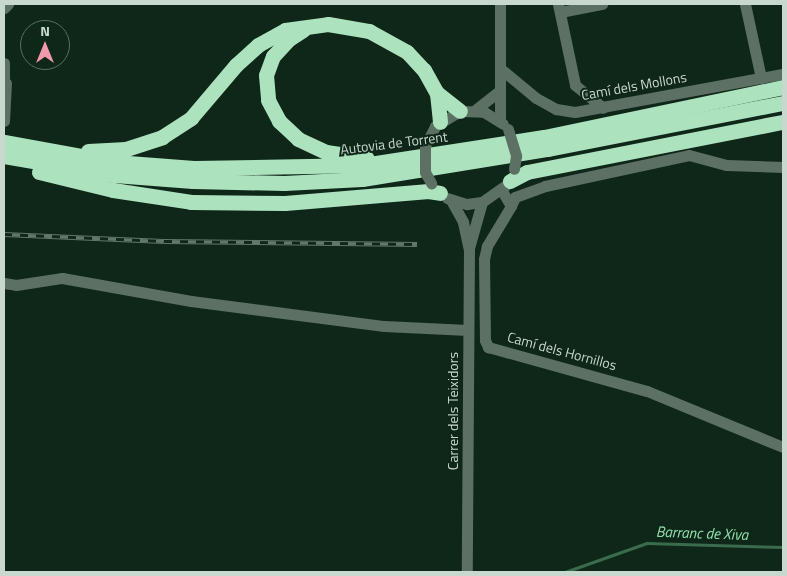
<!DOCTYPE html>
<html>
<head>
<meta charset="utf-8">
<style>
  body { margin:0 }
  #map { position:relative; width:787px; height:576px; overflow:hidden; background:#0f2719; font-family:"Titillium Web",sans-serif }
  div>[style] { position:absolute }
  .stream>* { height:2.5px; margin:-1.25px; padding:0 1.25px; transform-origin:1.25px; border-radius:1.25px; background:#3a6b4d }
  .minor>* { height:11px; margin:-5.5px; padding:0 5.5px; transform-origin:5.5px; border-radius:5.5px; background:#5c7163 }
  .highway>* { height:15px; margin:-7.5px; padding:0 7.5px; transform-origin:7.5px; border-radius:7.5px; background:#ade2bf }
  .rail>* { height:4.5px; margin-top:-2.25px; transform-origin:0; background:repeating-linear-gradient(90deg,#0f2719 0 8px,#63776b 0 16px); box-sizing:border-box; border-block:1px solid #63776b }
  .minor-bridge>* { height:11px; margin:-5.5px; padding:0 5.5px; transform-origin:5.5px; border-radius:5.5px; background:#5c7163 }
  span { translate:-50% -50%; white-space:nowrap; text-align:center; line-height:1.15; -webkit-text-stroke:4px #0f2719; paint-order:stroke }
  .street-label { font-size:14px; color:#c9d8ce }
  .water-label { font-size:15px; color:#94e1b0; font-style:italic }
  .frame { position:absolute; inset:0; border:5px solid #c9d8ce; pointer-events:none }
  .north { position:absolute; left:20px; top:20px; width:50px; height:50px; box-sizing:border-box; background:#0f2719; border:1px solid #596e61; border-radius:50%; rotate:0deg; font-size:14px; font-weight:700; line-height:20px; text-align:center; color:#c9d8ce }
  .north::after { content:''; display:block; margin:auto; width:18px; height:22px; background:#f29aad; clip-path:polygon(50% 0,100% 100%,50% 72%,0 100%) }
</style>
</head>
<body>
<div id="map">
  <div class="stream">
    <div style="left:565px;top:572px;width:87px;rotate:-19.5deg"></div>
    <div style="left:647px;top:543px;width:136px;rotate:1.7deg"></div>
  </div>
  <div class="minor">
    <div style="left:558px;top:4px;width:83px;rotate:78.1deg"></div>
    <div style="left:575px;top:85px;width:36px;rotate:39deg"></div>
    <div style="left:745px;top:4px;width:76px;rotate:77.8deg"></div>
    <div style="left:4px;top:8px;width:6px;rotate:-45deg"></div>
    <div style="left:560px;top:12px;width:43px;rotate:-10.8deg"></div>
    <div style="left:4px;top:63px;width:20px;rotate:90deg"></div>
    <div style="left:501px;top:69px;width:45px;rotate:39.6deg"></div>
    <div style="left:536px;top:98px;width:23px;rotate:29deg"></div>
    <div style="left:556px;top:109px;width:19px;rotate:9deg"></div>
    <div style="left:575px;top:112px;width:211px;rotate:-10.4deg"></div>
    <div style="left:475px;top:110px;width:29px;rotate:-38deg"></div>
    <div style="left:4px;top:121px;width:38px;rotate:-87deg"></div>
    <div style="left:500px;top:121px;width:117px;rotate:-90deg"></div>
    <div style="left:425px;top:146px;width:22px;rotate:-63deg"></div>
    <div style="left:435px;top:126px;width:29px;rotate:-31deg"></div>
    <div style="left:460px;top:111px;width:24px;rotate:2deg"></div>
    <div style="left:484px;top:112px;width:22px;rotate:32deg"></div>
    <div style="left:502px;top:191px;width:17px;rotate:59deg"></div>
    <div style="left:511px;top:206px;width:47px;rotate:121deg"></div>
    <div style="left:487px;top:246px;width:13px;rotate:103deg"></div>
    <div style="left:484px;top:259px;width:81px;rotate:89.3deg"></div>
    <div style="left:485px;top:340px;width:8px;rotate:67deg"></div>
    <div style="left:488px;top:347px;width:165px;rotate:15.5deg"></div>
    <div style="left:647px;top:391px;width:147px;rotate:22.4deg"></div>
    <div style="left:447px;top:198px;width:21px;rotate:17deg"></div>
    <div style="left:467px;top:204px;width:15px;rotate:-8deg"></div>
    <div style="left:482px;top:202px;width:29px;rotate:-35deg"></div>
    <div style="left:451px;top:200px;width:25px;rotate:61deg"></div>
    <div style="left:463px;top:222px;width:29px;rotate:78deg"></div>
    <div style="left:469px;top:250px;width:322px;rotate:90.4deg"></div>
    <div style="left:511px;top:206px;width:10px;rotate:-66deg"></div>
    <div style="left:515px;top:197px;width:32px;rotate:-20deg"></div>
    <div style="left:545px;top:186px;width:147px;rotate:-12.1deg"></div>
    <div style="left:689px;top:155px;width:39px;rotate:15deg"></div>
    <div style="left:727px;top:165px;width:56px;rotate:2deg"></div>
    <div style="left:469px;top:248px;width:48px;rotate:-74.2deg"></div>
    <div style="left:4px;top:283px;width:12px;rotate:9deg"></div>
    <div style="left:16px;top:285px;width:47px;rotate:-8.7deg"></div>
    <div style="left:62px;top:278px;width:131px;rotate:10.1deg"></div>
    <div style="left:191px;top:301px;width:195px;rotate:7.4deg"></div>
    <div style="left:384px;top:326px;width:84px;rotate:2.7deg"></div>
  </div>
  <div class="highway">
    <div style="left:303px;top:30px;width:17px;rotate:147deg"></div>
    <div style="left:289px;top:39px;width:23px;rotate:133deg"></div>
    <div style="left:273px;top:56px;width:20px;rotate:110deg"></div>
    <div style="left:266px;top:75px;width:25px;rotate:85deg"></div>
    <div style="left:268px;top:100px;width:24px;rotate:62deg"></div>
    <div style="left:279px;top:121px;width:26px;rotate:43deg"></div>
    <div style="left:298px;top:139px;width:31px;rotate:25deg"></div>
    <div style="left:326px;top:152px;width:41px;rotate:8.3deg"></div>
    <div style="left:437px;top:93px;width:29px;rotate:38deg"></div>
    <div style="left:4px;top:142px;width:113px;rotate:10.2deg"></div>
    <div style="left:115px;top:162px;width:79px;rotate:4.3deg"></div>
    <div style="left:194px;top:168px;width:169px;rotate:-1deg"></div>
    <div style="left:363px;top:165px;width:183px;rotate:-8.8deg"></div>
    <div style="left:544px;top:137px;width:244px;rotate:-11.8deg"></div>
    <div style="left:88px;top:151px;width:38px;rotate:-3deg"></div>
    <div style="left:126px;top:149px;width:38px;rotate:-18deg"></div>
    <div style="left:162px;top:137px;width:35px;rotate:-33deg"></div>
    <div style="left:191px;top:118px;width:70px;rotate:-49.7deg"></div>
    <div style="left:236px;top:65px;width:30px;rotate:-42deg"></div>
    <div style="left:258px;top:45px;width:31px;rotate:-29deg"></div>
    <div style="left:285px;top:30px;width:43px;rotate:-7.9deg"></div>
    <div style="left:328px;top:24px;width:42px;rotate:9.7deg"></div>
    <div style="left:369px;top:31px;width:43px;rotate:28.9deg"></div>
    <div style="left:407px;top:52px;width:25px;rotate:47deg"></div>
    <div style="left:424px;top:70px;width:26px;rotate:61deg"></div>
    <div style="left:437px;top:93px;width:29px;rotate:84deg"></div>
    <div style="left:4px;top:156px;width:112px;rotate:9.8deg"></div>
    <div style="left:114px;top:175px;width:79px;rotate:4.3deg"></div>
    <div style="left:193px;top:181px;width:91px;rotate:1.3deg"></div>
    <div style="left:284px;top:183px;width:78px;rotate:-2.9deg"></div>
    <div style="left:362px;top:179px;width:188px;rotate:-9.2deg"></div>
    <div style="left:548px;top:149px;width:239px;rotate:-11.1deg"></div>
    <div style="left:39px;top:172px;width:76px;rotate:13.7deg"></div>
    <div style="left:113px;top:190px;width:79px;rotate:8.7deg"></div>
    <div style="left:191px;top:202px;width:94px;rotate:0.6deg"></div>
    <div style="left:285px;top:203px;width:144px;rotate:-4.8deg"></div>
    <div style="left:428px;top:191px;width:12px;rotate:9deg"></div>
    <div style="left:510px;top:181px;width:19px;rotate:-28deg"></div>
    <div style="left:527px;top:172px;width:261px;rotate:-11.1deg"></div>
  </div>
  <div class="rail">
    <div style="left:4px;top:234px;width:160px;rotate:2.5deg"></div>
    <div style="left:164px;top:241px;width:253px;rotate:0.7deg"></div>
  </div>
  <div class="minor-bridge">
    <div style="left:508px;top:129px;width:28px;rotate:73deg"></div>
    <div style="left:516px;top:156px;width:13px;rotate:99deg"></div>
    <div style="left:425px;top:146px;width:26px;rotate:90deg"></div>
    <div style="left:425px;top:172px;width:13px;rotate:61deg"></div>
  </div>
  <div class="street-label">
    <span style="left:634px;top:86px;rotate:-10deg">Camí dels Mollons</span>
    <span style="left:394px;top:143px;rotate:-7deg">Autovia de Torrent</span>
    <span style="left:562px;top:351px;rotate:15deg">Camí dels Hornillos</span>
    <span style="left:453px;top:411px;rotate:-90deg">Carrer dels Teixidors</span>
  </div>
  <div class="water-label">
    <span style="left:702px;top:533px;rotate:2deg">Barranc de Xiva</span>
  </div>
  <div class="frame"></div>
  <div class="north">N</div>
</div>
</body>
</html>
